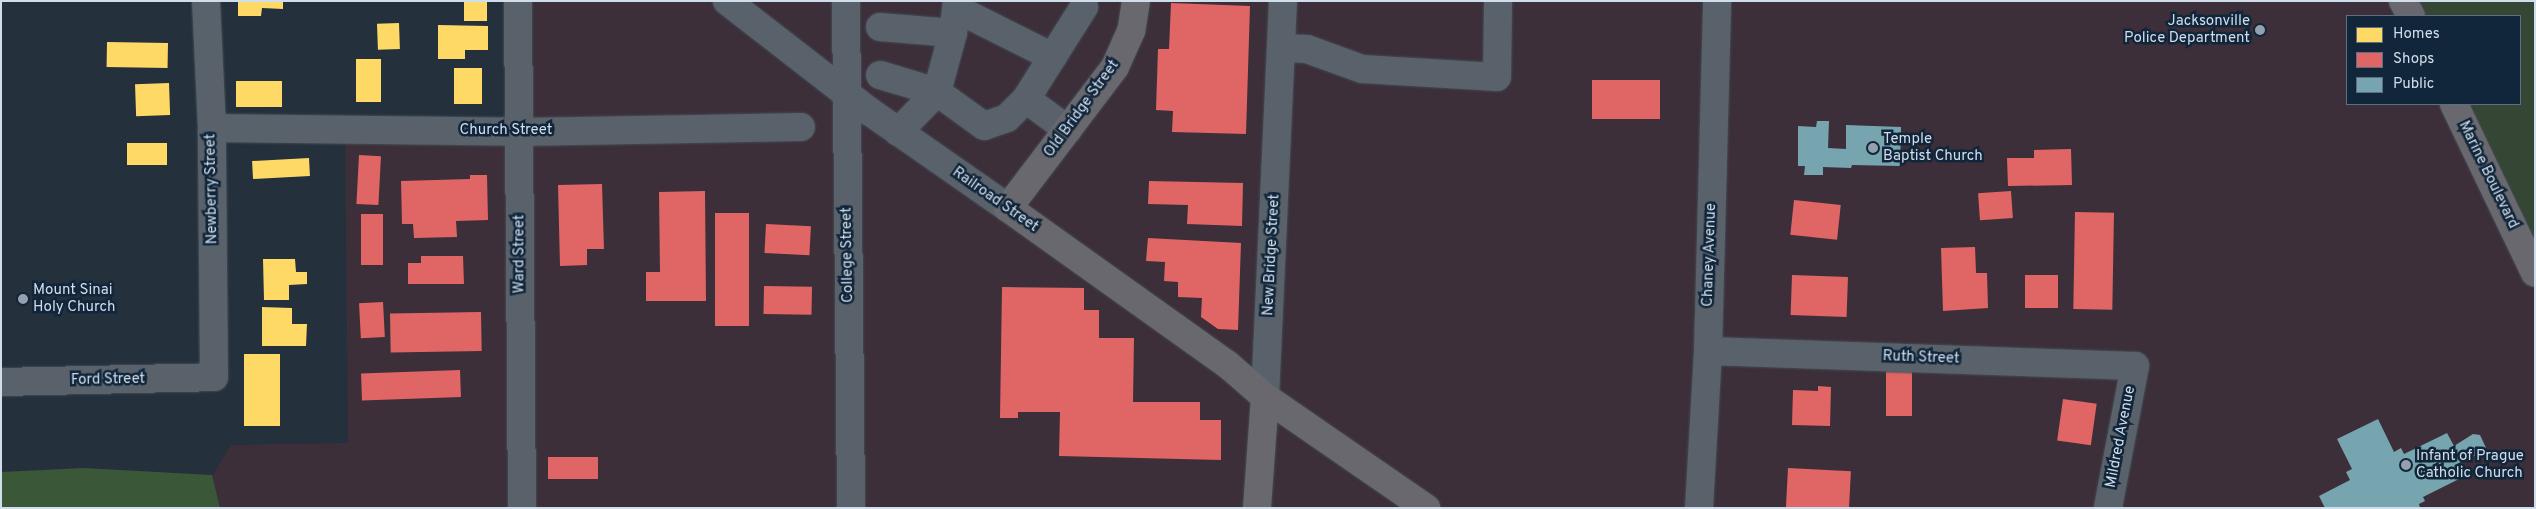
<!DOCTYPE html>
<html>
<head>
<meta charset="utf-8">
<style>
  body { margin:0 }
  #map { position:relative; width:2536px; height:509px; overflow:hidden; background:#24303b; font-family:Overpass,sans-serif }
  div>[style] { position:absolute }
  .commercial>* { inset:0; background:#3d2f39 }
  .green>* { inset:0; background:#354634 }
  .forest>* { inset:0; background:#3a5738 }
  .homes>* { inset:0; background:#ffd966; transform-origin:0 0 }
  .shops>* { inset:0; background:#e06666; transform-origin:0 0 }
  .public>* { inset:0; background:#76a5af }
  .roads { filter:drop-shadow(0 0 1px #414b55) drop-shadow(0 0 1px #414b55) }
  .minor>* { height:28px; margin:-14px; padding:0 14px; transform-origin:14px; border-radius:14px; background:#59626b }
  .major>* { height:28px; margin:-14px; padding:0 14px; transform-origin:14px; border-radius:14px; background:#69686e }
  .dots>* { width:14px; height:14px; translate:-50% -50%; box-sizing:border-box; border:2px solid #11263a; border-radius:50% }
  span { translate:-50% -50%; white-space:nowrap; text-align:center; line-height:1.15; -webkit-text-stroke:5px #11263a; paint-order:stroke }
  .poi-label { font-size:15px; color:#d0ddeb }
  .right { translate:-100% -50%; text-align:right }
  .left { translate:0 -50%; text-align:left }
  .street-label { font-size:15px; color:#d0ddeb }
  .frame { position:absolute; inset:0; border:2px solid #d0ddeb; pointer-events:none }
  .legend { position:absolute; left:2346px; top:15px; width:175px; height:90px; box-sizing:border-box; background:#11263a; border:1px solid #5d6f81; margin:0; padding:6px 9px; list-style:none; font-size:15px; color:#d0ddeb }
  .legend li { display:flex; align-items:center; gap:10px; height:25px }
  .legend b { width:25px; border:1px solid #5d6f81 }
</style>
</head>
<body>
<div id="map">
  <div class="commercial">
    <div style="clip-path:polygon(518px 1px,2403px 1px,2411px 16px,2347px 16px,2347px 104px,2454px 104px,2535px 273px,2535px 508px,220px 508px,212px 476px,231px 445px,348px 443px,345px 130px,519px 132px)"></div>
  </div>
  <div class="green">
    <div style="clip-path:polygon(2403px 1px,2535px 1px,2535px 273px,2454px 104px,2520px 104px,2520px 16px,2411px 16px)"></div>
  </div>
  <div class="forest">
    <div style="clip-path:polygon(84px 468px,212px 475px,220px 508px,1px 508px,1px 472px)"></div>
  </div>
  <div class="homes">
    <div style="clip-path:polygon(238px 1px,283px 1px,283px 9px,262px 8px,261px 16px,238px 16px)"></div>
    <div style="left:464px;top:1px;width:23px;height:20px"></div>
    <div style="left:399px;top:23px;width:26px;height:22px;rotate:88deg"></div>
    <div style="clip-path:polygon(438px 25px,488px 26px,488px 50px,465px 50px,465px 59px,438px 59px)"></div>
    <div style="left:107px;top:42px;width:61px;height:25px;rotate:1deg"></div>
    <div style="left:356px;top:59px;width:25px;height:43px"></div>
    <div style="left:454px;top:68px;width:28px;height:36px"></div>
    <div style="left:236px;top:81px;width:46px;height:26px"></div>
    <div style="left:169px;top:83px;width:32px;height:34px;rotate:88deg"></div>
    <div style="left:127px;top:143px;width:40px;height:22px"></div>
    <div style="left:309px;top:158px;width:18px;height:57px;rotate:87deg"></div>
    <div style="clip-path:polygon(263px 259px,295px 259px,296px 272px,307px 272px,307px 284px,289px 285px,289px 300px,264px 300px)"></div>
    <div style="clip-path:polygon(262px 307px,292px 308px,292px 324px,307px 324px,306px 346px,262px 346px)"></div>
    <div style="left:280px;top:354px;width:72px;height:36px;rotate:90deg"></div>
  </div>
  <div class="shops">
    <div style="clip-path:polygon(1171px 3px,1250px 6px,1246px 134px,1172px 132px,1173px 111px,1156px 110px,1158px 49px,1169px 49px)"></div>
    <div style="left:1592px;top:80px;width:68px;height:39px"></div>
    <div style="clip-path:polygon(2071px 149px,2072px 185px,2008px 186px,2007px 158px,2034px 158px,2034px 150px)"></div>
    <div style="left:359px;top:155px;width:22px;height:49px;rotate:3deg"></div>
    <div style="clip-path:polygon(470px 175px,487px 175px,488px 220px,456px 221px,457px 237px,414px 238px,413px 224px,402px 224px,401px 181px,470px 179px)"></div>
    <div style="clip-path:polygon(1149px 181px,1243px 183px,1242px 226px,1187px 224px,1188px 205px,1148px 204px)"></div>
    <div style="clip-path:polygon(602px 184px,604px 249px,587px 249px,587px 265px,560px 266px,558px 185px)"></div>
    <div style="clip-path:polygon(705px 191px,706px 301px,646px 301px,646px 272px,660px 272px,659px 192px)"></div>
    <div style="left:2011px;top:191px;width:27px;height:33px;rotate:86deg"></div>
    <div style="left:1794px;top:200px;width:47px;height:35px;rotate:6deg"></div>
    <div style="left:2075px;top:212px;width:39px;height:97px;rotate:1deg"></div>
    <div style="left:715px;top:213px;width:34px;height:113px"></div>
    <div style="left:361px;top:214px;width:22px;height:51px"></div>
    <div style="left:766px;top:224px;width:45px;height:29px;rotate:3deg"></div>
    <div style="clip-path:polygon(1148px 238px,1241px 243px,1238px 330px,1218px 329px,1201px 317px,1202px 298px,1178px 297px,1178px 282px,1164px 281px,1165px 262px,1146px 261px)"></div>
    <div style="clip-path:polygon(1975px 247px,1976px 273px,1987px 273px,1988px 308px,1943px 311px,1941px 248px)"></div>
    <div style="clip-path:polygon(421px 256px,463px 256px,464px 284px,408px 284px,408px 263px,421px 263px)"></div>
    <div style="left:1792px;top:275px;width:56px;height:40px;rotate:2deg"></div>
    <div style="left:2058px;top:275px;width:33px;height:33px;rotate:90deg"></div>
    <div style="left:764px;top:286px;width:48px;height:28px;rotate:1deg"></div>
    <div style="clip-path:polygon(1002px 287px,1084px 288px,1084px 310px,1099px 310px,1099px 338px,1134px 338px,1133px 402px,1200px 402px,1200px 420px,1221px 420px,1221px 460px,1059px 456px,1060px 412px,1018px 412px,1018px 418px,1000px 418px)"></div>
    <div style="left:383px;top:302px;width:35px;height:24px;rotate:87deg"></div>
    <div style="left:481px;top:312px;width:39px;height:91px;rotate:89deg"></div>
    <div style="left:460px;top:370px;width:27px;height:99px;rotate:88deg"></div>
    <div style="left:1886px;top:370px;width:26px;height:46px"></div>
    <div style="clip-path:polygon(1818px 386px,1831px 387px,1830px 426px,1792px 425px,1793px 390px,1818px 391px)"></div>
    <div style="left:2063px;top:399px;width:34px;height:42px;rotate:8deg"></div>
    <div style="left:598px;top:457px;width:22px;height:50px;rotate:90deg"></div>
    <div style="left:1788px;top:468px;width:63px;height:40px;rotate:3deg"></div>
  </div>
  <div class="public">
    <div style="clip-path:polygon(1817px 121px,1829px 121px,1828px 148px,1846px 149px,1846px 125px,1901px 127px,1900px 166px,1852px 165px,1851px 168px,1823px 167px,1823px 175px,1804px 175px,1805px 166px,1798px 166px,1798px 126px,1816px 127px)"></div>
    <div style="clip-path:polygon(2378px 419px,2394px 452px,2401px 448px,2404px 454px,2447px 433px,2454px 446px,2473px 434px,2480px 435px,2486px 448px,2478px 456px,2471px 456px,2460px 461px,2467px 475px,2423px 497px,2425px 501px,2419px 504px,2420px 508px,2325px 508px,2319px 496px,2350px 480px,2346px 472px,2352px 469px,2337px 439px)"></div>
  </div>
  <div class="roads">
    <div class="minor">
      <div style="left:518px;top:1px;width:507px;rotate:89.55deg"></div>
      <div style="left:727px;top:1px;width:180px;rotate:37.8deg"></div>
      <div style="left:869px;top:111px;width:169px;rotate:34.9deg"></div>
      <div style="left:846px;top:1px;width:507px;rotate:89.43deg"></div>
      <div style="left:957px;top:1px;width:32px;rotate:97deg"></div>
      <div style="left:953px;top:33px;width:61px;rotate:105.2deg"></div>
      <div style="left:937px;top:92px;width:58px;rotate:35.9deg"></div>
      <div style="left:984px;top:126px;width:24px;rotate:-19deg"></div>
      <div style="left:1007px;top:118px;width:27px;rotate:-45deg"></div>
      <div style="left:1026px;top:99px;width:52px;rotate:36.4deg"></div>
      <div style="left:957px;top:9px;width:107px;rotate:26.6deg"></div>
      <div style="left:880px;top:27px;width:73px;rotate:4.7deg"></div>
      <div style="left:1281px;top:48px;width:26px;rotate:2deg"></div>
      <div style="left:1307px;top:49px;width:59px;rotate:20deg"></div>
      <div style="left:1362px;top:69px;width:135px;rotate:3.4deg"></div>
      <div style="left:1497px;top:77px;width:76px;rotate:-89.2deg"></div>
      <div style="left:880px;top:75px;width:59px;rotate:16.6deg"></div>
      <div style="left:937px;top:92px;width:56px;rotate:134.3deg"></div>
      <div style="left:1026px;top:99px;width:109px;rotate:-57.8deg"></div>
      <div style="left:212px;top:128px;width:307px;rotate:0.7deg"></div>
      <div style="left:519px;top:132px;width:282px;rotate:-1deg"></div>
      <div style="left:1708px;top:351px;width:427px;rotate:2deg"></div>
      <div style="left:2135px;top:366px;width:145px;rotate:100.8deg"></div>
      <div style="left:1px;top:382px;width:213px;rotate:-1.3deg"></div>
      <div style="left:214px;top:377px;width:249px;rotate:-90.5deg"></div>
      <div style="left:212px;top:128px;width:127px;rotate:-92.7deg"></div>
      <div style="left:1265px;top:397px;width:396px;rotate:-87.4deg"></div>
      <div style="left:1699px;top:508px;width:157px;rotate:-86.7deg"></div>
      <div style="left:1708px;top:351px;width:350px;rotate:-88.5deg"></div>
    </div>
    <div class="major">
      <div style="left:1136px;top:1px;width:30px;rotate:99deg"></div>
      <div style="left:1131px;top:31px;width:39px;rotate:114deg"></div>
      <div style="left:1115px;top:67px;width:177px;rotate:127.2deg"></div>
      <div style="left:1008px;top:208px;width:269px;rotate:35.5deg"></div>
      <div style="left:1227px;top:364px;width:50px;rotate:41deg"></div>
      <div style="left:1265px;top:397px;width:196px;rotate:34.6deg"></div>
      <div style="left:2403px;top:1px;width:17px;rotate:62deg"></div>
      <div style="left:2454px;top:104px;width:187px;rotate:64.4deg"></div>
      <div style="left:1257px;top:508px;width:111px;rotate:-85.9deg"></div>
    </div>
  </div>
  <div class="dots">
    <div style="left:2260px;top:30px;background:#94a0ad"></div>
    <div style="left:1873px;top:148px;background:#94a0ad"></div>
    <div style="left:23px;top:299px;background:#94a0ad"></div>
    <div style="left:2406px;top:465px;background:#94a0ad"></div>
  </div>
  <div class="poi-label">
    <span class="right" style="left:2250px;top:30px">Jacksonville<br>Police Department</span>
    <span class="left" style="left:1883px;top:148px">Temple<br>Baptist Church</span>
    <span class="left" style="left:33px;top:299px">Mount Sinai<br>Holy Church</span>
    <span class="left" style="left:2416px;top:465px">Infant of Prague<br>Catholic Church</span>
  </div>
  <div class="street-label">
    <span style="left:1082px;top:109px;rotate:-54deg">Old Bridge Street</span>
    <span style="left:506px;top:131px">Church Street</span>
    <span style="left:2488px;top:175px;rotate:64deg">Marine Boulevard</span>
    <span style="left:212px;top:189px;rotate:-91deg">Newberry Street</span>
    <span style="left:995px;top:200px;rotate:35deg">Railroad Street</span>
    <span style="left:520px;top:254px;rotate:-90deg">Ward Street</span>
    <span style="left:848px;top:255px;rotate:-91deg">College Street</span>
    <span style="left:1272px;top:255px;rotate:-87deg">New Bridge Street</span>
    <span style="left:1710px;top:255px;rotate:-88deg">Chaney Avenue</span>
    <span style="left:1921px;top:358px;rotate:2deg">Ruth Street</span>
    <span style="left:108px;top:380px;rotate:-1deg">Ford Street</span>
    <span style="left:2121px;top:437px;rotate:-79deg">Mildred Avenue</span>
  </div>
  <div class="frame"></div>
  <ul class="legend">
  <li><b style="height:14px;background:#ffd966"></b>Homes</li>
  <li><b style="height:14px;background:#e06666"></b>Shops</li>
  <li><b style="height:14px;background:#76a5af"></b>Public</li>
  </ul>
</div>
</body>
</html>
